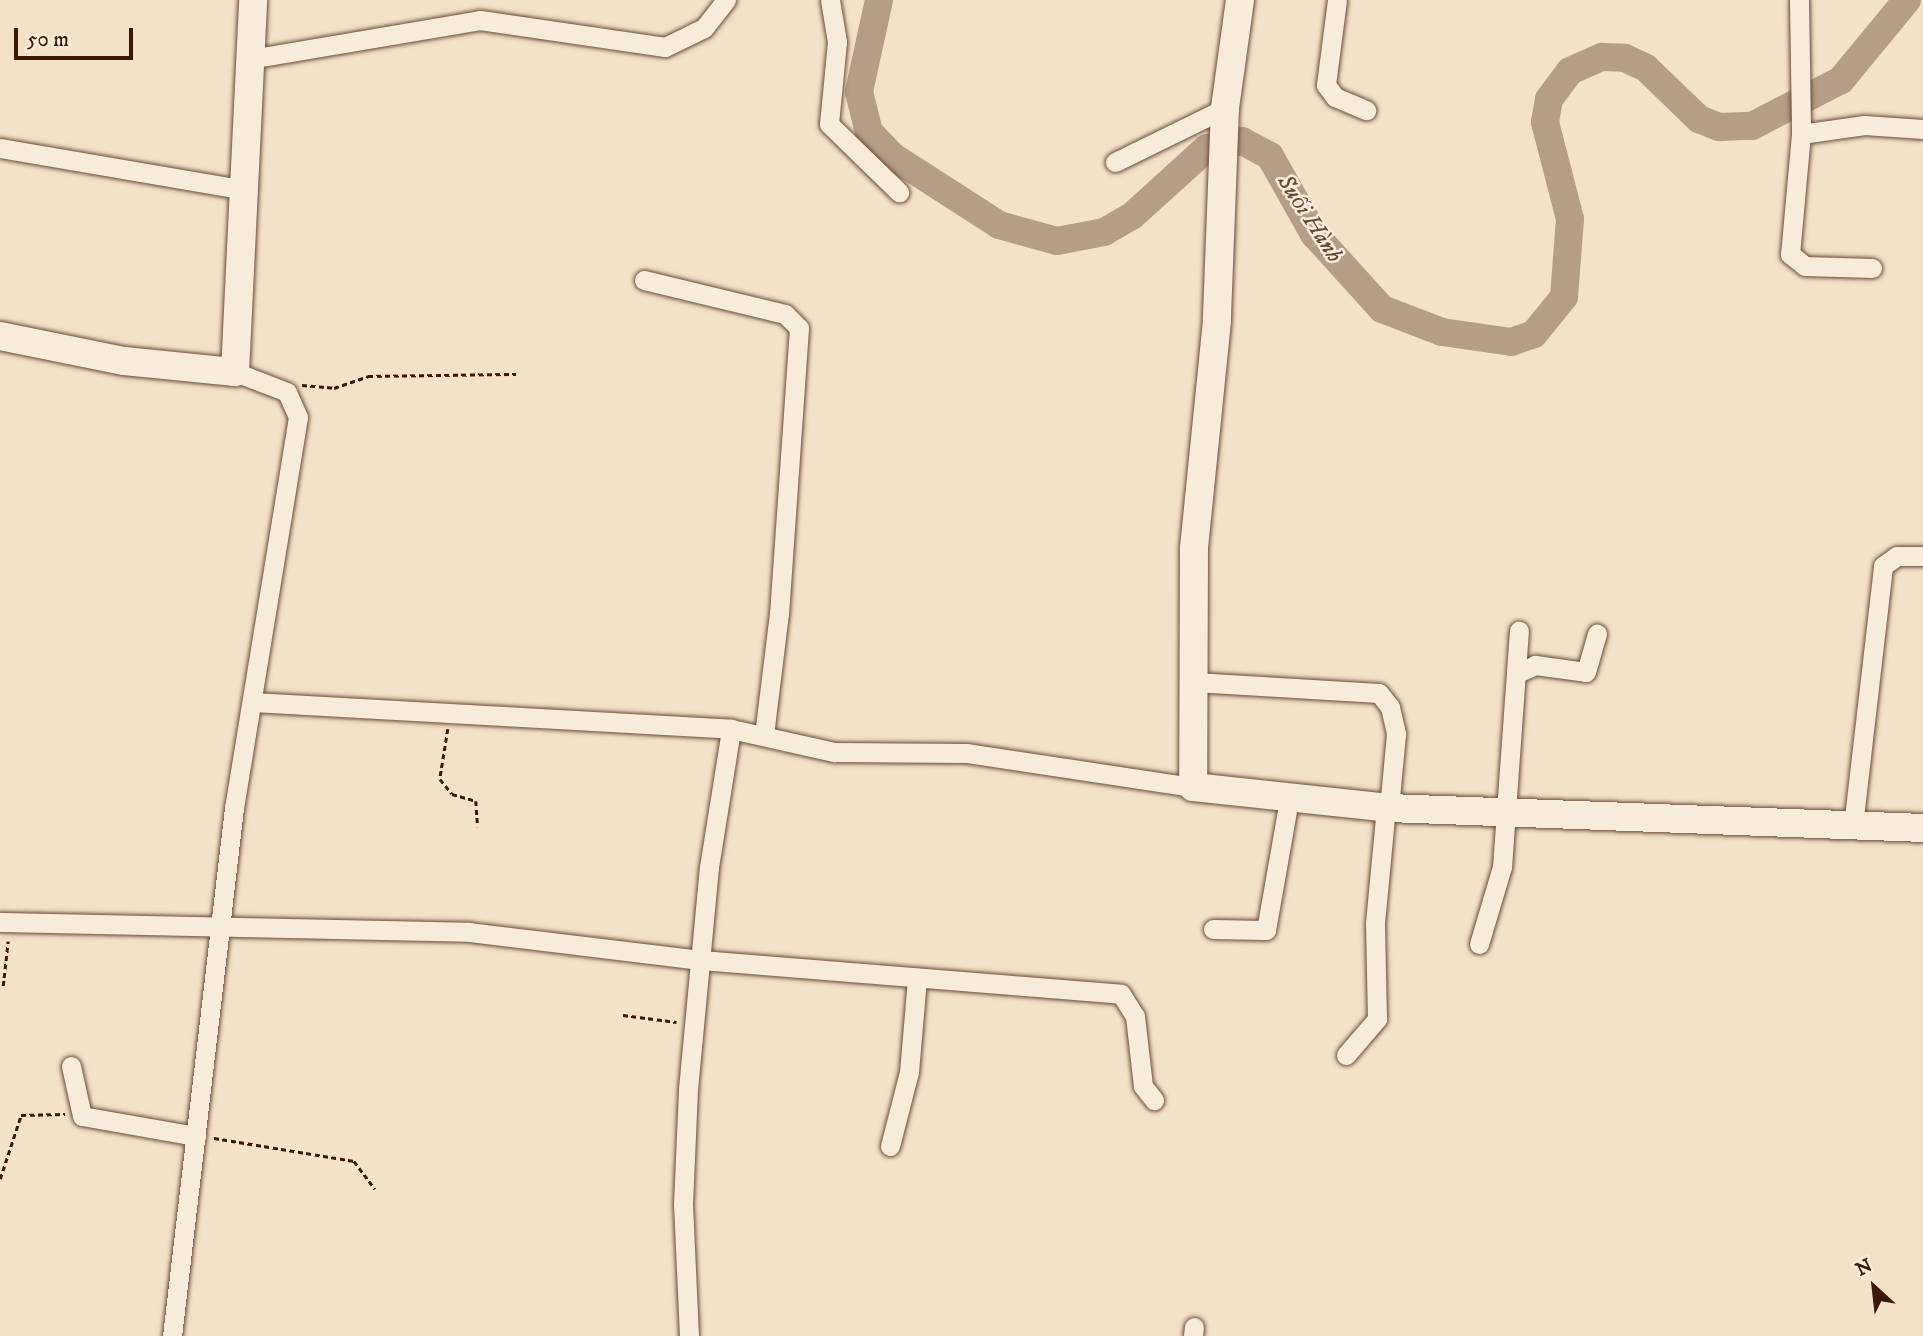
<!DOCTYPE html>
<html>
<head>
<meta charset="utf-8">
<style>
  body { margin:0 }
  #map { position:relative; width:1923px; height:1336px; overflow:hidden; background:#f2e2c8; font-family:"IM FELL DW Pica",serif }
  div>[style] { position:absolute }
  .river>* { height:28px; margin:-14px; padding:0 14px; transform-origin:14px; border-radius:14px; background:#b49e87 }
  .path>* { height:2.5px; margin-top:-1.25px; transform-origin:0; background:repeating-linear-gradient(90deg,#3b190a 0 5px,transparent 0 8.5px) }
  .roads { filter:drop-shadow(0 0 2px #694b3a) drop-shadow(0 0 2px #694b3a) }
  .street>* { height:19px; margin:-9.5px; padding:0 9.5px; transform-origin:9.5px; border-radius:9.5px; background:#f7ecdb }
  .secondary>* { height:28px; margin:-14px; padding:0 14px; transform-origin:14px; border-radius:14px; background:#f7ecdb }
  span { translate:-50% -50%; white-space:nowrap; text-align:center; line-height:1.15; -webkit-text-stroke:5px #f7ecdb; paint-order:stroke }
  .water-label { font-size:23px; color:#654836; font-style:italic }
  .north { position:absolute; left:1839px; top:1252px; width:70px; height:70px; -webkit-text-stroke:5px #f7ecdb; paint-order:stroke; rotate:333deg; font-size:19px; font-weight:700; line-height:28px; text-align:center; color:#3b190a }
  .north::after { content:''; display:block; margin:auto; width:24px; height:32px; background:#3b190a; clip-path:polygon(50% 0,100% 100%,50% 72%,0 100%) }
  .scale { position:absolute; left:14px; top:28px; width:119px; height:32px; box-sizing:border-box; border:4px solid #3b190a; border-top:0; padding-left:9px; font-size:21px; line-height:24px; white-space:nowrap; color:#3b190a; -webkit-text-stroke:5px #f7ecdb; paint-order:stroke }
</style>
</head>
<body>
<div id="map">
  <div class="river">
    <div style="left:879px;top:0;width:94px;rotate:102.3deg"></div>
    <div style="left:859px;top:92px;width:41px;rotate:76deg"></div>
    <div style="left:869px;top:132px;width:33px;rotate:46deg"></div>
    <div style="left:892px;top:156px;width:127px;rotate:32.8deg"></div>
    <div style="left:999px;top:225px;width:60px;rotate:15.4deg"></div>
    <div style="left:1057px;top:241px;width:48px;rotate:-10.8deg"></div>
    <div style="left:1104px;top:232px;width:32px;rotate:-30deg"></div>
    <div style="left:1132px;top:216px;width:101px;rotate:-42.2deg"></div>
    <div style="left:1207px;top:148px;width:36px;rotate:-11deg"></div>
    <div style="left:1242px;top:141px;width:32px;rotate:28deg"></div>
    <div style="left:1270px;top:156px;width:90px;rotate:60.6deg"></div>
    <div style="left:1314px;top:234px;width:101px;rotate:47.8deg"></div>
    <div style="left:1382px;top:309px;width:64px;rotate:21deg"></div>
    <div style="left:1442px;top:332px;width:70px;rotate:8.2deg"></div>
    <div style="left:1511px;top:342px;width:24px;rotate:-19deg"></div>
    <div style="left:1534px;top:334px;width:48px;rotate:-51deg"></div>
    <div style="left:1564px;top:297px;width:78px;rotate:-85.6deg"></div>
    <div style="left:1570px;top:219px;width:100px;rotate:-104.5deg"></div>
    <div style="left:1545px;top:122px;width:23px;rotate:-80deg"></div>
    <div style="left:1549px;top:99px;width:35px;rotate:-53deg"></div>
    <div style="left:1570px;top:71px;width:35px;rotate:-24deg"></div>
    <div style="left:1602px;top:57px;width:23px;rotate:2deg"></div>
    <div style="left:1625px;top:58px;width:23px;rotate:25deg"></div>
    <div style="left:1646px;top:68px;width:74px;rotate:43.9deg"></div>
    <div style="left:1699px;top:119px;width:22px;rotate:22deg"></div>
    <div style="left:1719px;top:127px;width:33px;rotate:-2deg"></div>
    <div style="left:1752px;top:126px;width:100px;rotate:-27.3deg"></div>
    <div style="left:1841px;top:80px;width:104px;rotate:-50.5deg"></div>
  </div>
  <div class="path">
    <div style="left:302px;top:385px;width:32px;rotate:5deg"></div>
    <div style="left:334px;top:388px;width:36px;rotate:-19deg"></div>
    <div style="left:368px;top:376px;width:148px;rotate:-0.8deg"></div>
    <div style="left:448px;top:729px;width:51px;rotate:99.1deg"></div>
    <div style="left:440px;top:779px;width:19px;rotate:51deg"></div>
    <div style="left:452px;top:794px;width:25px;rotate:16deg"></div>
    <div style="left:476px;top:801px;width:26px;rotate:86deg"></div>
    <div style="left:3px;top:986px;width:45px;rotate:-83.7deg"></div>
    <div style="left:623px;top:1015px;width:54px;rotate:7.4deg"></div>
    <div style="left:214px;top:1138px;width:142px;rotate:9.3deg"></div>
    <div style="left:354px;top:1161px;width:35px;rotate:53deg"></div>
    <div style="left:0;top:1179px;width:67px;rotate:-71.8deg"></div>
    <div style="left:21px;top:1115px;width:44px;rotate:-1.3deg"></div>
  </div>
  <div class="roads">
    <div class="street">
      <div style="left:830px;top:0;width:43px;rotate:80.5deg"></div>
      <div style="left:837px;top:42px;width:82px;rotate:95.6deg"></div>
      <div style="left:829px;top:124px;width:98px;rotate:44.2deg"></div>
      <div style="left:1337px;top:0;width:86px;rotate:97.4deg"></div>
      <div style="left:1326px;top:85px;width:15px;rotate:53deg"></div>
      <div style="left:1335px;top:97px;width:34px;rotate:23deg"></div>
      <div style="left:1799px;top:0;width:134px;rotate:89.1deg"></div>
      <div style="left:1801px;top:134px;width:121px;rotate:95.2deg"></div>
      <div style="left:1790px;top:254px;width:19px;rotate:39deg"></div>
      <div style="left:1805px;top:266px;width:67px;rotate:1.7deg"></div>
      <div style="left:250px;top:59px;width:233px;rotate:-9.6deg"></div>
      <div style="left:480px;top:20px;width:187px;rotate:8.3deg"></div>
      <div style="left:665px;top:47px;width:43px;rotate:-26deg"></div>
      <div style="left:704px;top:28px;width:36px;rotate:-52deg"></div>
      <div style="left:1801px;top:134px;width:64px;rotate:-8.1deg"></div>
      <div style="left:1864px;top:125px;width:59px;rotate:3.9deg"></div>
      <div style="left:0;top:148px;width:251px;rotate:9.7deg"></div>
      <div style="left:1115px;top:162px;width:123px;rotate:-26.1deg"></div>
      <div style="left:644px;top:280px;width:145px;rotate:13.6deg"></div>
      <div style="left:785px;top:314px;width:20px;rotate:45deg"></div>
      <div style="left:799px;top:328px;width:286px;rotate:94deg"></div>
      <div style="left:779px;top:613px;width:124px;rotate:97deg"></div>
      <div style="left:1520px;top:672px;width:17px;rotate:-25deg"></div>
      <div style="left:1535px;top:665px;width:51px;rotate:7.8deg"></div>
      <div style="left:1586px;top:672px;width:40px;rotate:-74deg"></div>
      <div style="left:1194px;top:682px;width:185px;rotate:3.4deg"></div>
      <div style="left:1379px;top:693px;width:18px;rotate:52deg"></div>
      <div style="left:1390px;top:707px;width:28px;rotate:77deg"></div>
      <div style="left:1396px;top:734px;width:74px;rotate:95.4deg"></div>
      <div style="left:253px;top:702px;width:479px;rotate:3.2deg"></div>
      <div style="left:731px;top:729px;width:106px;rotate:12.6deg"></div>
      <div style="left:834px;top:752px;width:133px;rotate:0.4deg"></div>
      <div style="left:967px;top:753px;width:229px;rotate:8.6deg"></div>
      <div style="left:1853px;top:826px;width:262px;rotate:-83.4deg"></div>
      <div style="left:1883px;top:566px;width:17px;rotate:-36deg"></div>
      <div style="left:1897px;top:556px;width:26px"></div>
      <div style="left:0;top:922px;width:469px;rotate:1.2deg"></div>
      <div style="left:469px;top:932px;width:234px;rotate:6.9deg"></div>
      <div style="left:701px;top:960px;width:421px;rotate:4.6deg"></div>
      <div style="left:1121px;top:994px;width:26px;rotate:58deg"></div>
      <div style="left:1135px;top:1016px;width:70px;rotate:83.5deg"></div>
      <div style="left:1143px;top:1086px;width:18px;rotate:52deg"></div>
      <div style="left:1213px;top:929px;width:53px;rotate:1.1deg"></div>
      <div style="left:1266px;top:930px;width:133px;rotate:-80deg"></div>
      <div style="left:1479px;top:944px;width:80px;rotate:-73.4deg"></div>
      <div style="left:1502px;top:867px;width:237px;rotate:-85.9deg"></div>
      <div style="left:1346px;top:1055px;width:48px;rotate:-49.3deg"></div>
      <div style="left:1377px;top:1019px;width:96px;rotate:-91.2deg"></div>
      <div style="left:1375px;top:923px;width:117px;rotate:-84.6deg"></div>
      <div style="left:71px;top:1066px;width:51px;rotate:77.6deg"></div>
      <div style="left:82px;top:1116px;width:116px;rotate:10deg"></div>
      <div style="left:890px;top:1146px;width:76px;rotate:-75.6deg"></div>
      <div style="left:909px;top:1072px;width:94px;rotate:-85.1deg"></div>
      <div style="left:172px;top:1336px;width:532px;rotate:-83.3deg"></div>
      <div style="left:234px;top:808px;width:396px;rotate:-80.7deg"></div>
      <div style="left:298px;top:417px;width:27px;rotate:-114deg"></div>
      <div style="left:287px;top:392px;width:56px;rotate:-159deg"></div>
      <div style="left:689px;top:1336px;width:132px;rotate:-92.6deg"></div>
      <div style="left:683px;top:1204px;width:115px;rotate:-87.5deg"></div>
      <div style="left:688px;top:1089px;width:223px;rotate:-84.6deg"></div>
      <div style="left:709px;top:867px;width:140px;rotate:-80.9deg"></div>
      <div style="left:1193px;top:1336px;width:9px;rotate:-84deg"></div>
    </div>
    <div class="secondary">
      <div style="left:1240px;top:0;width:109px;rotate:97.9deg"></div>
      <div style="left:1225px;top:108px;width:213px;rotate:92.2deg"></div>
      <div style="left:1217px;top:321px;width:229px;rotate:95.8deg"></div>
      <div style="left:1194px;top:549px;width:238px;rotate:90.2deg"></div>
      <div style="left:1193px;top:787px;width:197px;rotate:6.1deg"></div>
      <div style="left:1389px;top:808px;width:534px;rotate:2.14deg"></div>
      <div style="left:0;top:336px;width:126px;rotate:11.4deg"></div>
      <div style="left:124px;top:361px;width:112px;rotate:5.7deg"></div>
      <div style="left:235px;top:372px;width:372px;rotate:-87.2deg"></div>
    </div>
  </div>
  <div class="water-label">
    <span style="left:1309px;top:219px;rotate:57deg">Suối Hành</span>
  </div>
  <div class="north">N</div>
  <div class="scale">50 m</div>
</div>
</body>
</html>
